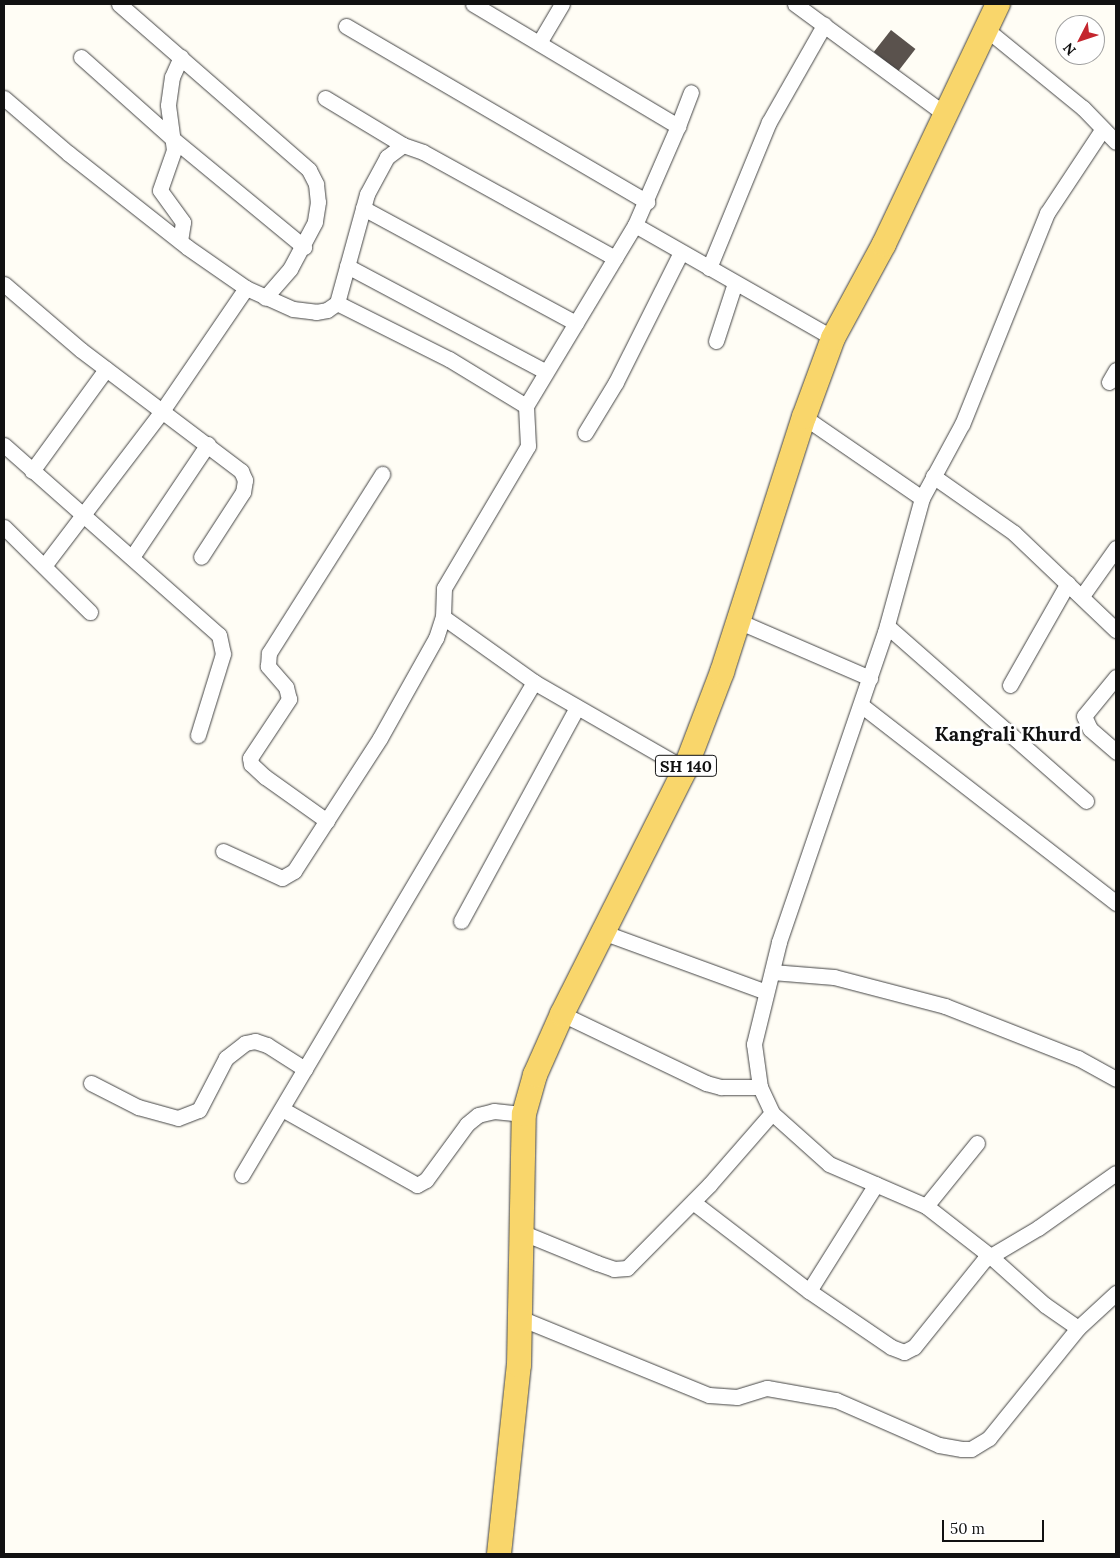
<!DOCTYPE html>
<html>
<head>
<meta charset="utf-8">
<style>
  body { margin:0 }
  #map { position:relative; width:1120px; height:1558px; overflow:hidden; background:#fffdf5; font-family:Lora,serif }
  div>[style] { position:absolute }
  .building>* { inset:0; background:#5a524d; transform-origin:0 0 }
  .roads { filter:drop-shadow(0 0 1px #444) drop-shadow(0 0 1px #444) }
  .minor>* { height:15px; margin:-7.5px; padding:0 7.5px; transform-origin:7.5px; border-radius:7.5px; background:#fff }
  .primary>* { height:24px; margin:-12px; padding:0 12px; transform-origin:12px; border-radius:12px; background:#f9d66b }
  span { translate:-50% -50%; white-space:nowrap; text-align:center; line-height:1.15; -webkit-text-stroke:5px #fff; paint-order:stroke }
  .shield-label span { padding:1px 4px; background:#fff; border:1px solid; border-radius:4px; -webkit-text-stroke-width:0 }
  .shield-label { font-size:16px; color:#111; font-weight:700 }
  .quarter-label { font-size:20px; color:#111; font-weight:700 }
  .frame { position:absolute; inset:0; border:5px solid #111; pointer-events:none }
  .north { position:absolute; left:1055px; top:15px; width:50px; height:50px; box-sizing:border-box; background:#fff; border:1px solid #a0a0a0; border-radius:50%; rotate:229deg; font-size:14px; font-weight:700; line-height:20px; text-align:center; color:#111 }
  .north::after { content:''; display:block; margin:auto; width:18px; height:22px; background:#c4262e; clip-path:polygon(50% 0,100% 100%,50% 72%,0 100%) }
  .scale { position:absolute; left:942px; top:1520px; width:102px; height:22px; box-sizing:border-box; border:2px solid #111; border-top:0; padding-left:6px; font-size:15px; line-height:18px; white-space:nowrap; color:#111; -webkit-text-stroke:4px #fff; paint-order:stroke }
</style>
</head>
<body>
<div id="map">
  <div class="building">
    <div style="left:891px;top:30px;width:31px;height:28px;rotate:38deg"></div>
  </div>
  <div class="roads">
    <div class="minor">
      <div style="left:119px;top:4px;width:252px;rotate:41.1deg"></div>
      <div style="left:309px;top:170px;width:16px;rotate:63deg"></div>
      <div style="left:316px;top:184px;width:18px;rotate:84deg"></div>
      <div style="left:318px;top:202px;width:20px;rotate:99deg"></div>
      <div style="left:315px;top:222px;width:53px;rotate:118deg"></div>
      <div style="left:290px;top:269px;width:38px;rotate:131deg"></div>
      <div style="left:473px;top:4px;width:239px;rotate:30.8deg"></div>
      <div style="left:678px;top:126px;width:108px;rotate:113.5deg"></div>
      <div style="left:795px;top:4px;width:186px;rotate:36.3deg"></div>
      <div style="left:346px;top:26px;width:349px;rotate:30.3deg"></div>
      <div style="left:986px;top:29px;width:125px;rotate:39.2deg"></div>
      <div style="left:1083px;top:108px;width:47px;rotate:45.9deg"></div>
      <div style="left:539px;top:43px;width:45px;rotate:-59.5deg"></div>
      <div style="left:81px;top:57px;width:123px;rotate:41.7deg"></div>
      <div style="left:173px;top:139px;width:170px;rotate:39.5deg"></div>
      <div style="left:4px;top:98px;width:84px;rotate:40.7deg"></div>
      <div style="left:68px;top:153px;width:152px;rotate:38.3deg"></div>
      <div style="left:187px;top:247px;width:72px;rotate:34.8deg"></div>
      <div style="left:246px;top:288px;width:51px;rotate:24.1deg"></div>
      <div style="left:293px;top:309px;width:23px;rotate:7deg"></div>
      <div style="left:316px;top:312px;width:11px;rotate:-10deg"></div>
      <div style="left:327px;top:310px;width:12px;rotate:-35deg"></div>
      <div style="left:337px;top:303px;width:113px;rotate:-74.6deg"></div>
      <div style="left:367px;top:194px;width:42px;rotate:-61.6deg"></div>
      <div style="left:387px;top:157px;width:20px;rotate:-37deg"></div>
      <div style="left:403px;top:145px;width:21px;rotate:19deg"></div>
      <div style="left:423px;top:152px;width:219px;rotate:28.9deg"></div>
      <div style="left:615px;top:258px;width:39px;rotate:-59deg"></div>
      <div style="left:635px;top:225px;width:228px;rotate:29.7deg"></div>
      <div style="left:325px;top:98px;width:91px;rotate:31.1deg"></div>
      <div style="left:678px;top:126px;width:36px;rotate:-69deg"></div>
      <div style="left:1102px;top:130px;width:100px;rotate:123.5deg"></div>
      <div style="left:1047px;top:213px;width:227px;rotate:111.9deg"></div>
      <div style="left:962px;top:424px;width:84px;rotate:118.4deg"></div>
      <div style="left:922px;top:498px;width:139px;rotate:105.4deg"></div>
      <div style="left:885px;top:632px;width:328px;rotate:108.9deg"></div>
      <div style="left:779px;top:942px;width:105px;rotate:103.8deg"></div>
      <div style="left:754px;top:1044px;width:43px;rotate:82.1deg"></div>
      <div style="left:760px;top:1087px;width:29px;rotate:65deg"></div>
      <div style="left:772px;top:1113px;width:76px;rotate:41.8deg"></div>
      <div style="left:829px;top:1164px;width:106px;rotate:23.4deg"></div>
      <div style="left:926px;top:1206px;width:80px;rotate:37.9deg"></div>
      <div style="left:989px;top:1255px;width:75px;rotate:41.8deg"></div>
      <div style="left:1045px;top:1305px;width:40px;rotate:34.9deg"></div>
      <div style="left:1078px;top:1328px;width:52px;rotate:-42.6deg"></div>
      <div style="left:363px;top:208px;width:242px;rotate:28.4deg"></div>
      <div style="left:180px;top:241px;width:19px;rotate:-81deg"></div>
      <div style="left:183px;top:222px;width:39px;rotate:-126deg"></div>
      <div style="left:160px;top:190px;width:42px;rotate:-70.7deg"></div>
      <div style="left:174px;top:150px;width:45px;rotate:-97.6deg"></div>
      <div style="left:168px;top:105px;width:28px;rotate:-82deg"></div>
      <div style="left:172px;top:77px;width:22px;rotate:-66deg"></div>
      <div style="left:347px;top:266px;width:225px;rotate:28deg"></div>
      <div style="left:709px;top:268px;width:158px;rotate:-67.7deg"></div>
      <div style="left:769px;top:122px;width:112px;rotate:-60.4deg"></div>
      <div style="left:4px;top:284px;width:101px;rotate:40.6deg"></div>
      <div style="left:81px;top:350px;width:201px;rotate:37.1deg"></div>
      <div style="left:241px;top:471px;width:10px;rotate:66deg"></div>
      <div style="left:245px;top:480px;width:12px;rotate:99deg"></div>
      <div style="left:243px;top:492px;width:77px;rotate:122.9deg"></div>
      <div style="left:337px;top:303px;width:125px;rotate:26.6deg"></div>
      <div style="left:449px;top:359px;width:90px;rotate:31.4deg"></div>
      <div style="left:716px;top:341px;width:61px;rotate:-71.9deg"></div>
      <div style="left:1109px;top:382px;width:14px;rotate:-60deg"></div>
      <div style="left:804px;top:417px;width:143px;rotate:34.5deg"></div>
      <div style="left:585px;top:433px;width:60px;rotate:-58.7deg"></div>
      <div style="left:616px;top:382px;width:145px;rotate:-63.4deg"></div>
      <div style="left:4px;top:445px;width:287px;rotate:41.5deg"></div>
      <div style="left:219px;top:635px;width:19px;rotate:78deg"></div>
      <div style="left:223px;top:654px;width:85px;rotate:107.2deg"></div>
      <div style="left:32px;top:471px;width:126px;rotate:-54deg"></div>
      <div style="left:933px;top:476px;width:99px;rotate:35.1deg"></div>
      <div style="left:1014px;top:533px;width:141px;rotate:43.6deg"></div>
      <div style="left:4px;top:527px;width:121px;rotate:44.7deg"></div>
      <div style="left:132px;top:557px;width:136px;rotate:-56.1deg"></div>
      <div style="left:44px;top:566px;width:195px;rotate:-52.7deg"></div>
      <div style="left:162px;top:411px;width:149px;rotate:-55.7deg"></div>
      <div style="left:1082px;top:596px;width:59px;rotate:-54.7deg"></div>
      <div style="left:443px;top:617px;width:112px;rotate:35.5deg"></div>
      <div style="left:534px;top:682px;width:174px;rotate:29.9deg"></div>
      <div style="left:738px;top:621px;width:144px;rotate:23.4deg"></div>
      <div style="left:887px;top:626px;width:265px;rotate:41.3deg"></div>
      <div style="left:1116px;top:677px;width:50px;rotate:129.4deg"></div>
      <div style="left:1084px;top:716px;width:14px;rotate:65deg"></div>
      <div style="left:1090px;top:729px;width:35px;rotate:41deg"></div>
      <div style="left:1010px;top:685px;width:117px;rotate:-60.4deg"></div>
      <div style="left:861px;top:705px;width:323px;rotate:37.8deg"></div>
      <div style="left:327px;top:821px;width:76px;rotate:-144.6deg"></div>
      <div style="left:265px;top:777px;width:19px;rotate:-137deg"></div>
      <div style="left:251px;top:764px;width:6px;rotate:-99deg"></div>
      <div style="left:250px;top:758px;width:71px;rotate:-56.5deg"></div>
      <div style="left:289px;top:699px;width:12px;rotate:-104deg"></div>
      <div style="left:286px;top:687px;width:28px;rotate:-131deg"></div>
      <div style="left:268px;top:666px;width:13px;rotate:-86deg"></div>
      <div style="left:269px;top:653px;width:212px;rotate:-57.7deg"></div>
      <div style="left:223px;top:851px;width:65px;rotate:24.6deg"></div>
      <div style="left:282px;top:878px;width:14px;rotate:-30deg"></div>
      <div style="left:294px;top:871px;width:158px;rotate:-57.1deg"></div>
      <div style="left:380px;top:738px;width:115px;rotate:-60.8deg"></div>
      <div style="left:436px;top:638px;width:22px;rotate:-72deg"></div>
      <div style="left:443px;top:617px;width:29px;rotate:-88deg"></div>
      <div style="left:444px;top:588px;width:165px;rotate:-59.4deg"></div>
      <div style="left:528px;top:446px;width:40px;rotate:-92.9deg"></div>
      <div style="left:526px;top:406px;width:173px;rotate:-59deg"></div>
      <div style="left:461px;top:921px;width:243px;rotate:-61.5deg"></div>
      <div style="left:605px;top:933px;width:171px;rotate:20.1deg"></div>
      <div style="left:772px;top:972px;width:62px;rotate:4.6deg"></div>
      <div style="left:834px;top:977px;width:115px;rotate:14.6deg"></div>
      <div style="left:945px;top:1006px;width:143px;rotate:21.4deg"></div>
      <div style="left:1078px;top:1058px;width:43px;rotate:28.9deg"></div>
      <div style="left:562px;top:1014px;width:160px;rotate:25.6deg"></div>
      <div style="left:706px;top:1083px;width:16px;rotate:15deg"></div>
      <div style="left:721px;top:1087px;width:39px"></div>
      <div style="left:91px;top:1083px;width:53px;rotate:27.1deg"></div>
      <div style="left:138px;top:1107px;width:41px;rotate:15.4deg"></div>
      <div style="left:178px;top:1118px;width:22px;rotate:-21deg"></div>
      <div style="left:199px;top:1110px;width:59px;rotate:-62.6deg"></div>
      <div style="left:226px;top:1058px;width:24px;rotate:-38deg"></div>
      <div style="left:245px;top:1043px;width:10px;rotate:-11deg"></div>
      <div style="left:255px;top:1041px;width:13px;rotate:18deg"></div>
      <div style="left:267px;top:1045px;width:45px;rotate:32.3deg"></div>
      <div style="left:282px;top:1109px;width:155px;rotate:29.4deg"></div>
      <div style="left:417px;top:1185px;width:10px;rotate:-29deg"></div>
      <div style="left:426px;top:1180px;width:69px;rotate:-53.8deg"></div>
      <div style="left:467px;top:1124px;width:14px;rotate:-39deg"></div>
      <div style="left:478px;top:1115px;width:16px;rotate:-14deg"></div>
      <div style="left:494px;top:1111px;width:30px;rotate:6deg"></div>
      <div style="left:242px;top:1175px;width:573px;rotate:-59.36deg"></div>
      <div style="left:693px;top:1202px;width:146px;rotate:37.5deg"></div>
      <div style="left:809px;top:1291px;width:99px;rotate:34.3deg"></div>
      <div style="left:891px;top:1347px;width:14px;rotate:21deg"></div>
      <div style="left:904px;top:1352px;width:11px;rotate:-27deg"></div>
      <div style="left:914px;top:1347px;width:112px;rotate:-51.2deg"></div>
      <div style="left:984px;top:1260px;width:63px;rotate:-30.7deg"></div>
      <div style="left:1038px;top:1228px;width:95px;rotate:-35.2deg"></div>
      <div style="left:926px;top:1206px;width:81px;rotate:-51deg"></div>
      <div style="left:521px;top:1232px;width:82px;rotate:22.2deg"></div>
      <div style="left:597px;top:1263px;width:18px;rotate:19deg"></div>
      <div style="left:614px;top:1269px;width:13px;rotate:-4deg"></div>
      <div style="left:627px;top:1268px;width:118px;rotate:-45.3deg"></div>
      <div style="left:710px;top:1184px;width:94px;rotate:-48.9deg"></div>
      <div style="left:809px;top:1291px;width:126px;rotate:-57.9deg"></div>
      <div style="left:520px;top:1318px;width:204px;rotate:22.2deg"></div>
      <div style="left:709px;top:1395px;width:28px;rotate:4deg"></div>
      <div style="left:737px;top:1397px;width:31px;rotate:-17deg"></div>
      <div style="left:767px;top:1388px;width:70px;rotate:9.9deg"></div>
      <div style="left:836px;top:1400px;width:112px;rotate:23.6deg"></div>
      <div style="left:939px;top:1445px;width:23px;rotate:10deg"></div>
      <div style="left:962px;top:1449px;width:9px"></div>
      <div style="left:971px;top:1449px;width:21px;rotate:-31deg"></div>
      <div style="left:989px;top:1438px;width:141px;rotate:-51deg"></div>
    </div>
    <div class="primary">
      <div style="left:499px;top:1554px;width:190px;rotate:-84deg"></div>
      <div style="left:519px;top:1365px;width:251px;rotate:-88.9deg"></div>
      <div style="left:524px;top:1114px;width:41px;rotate:-74.2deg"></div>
      <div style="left:535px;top:1075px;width:67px;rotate:-66.1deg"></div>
      <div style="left:562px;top:1014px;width:274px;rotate:-63.3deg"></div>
      <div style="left:685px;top:769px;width:104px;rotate:-69.1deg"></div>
      <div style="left:722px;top:672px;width:268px;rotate:-72.2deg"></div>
      <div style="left:804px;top:417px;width:84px;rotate:-69.8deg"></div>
      <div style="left:833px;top:338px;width:107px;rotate:-61.5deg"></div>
      <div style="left:884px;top:244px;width:266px;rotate:-64.6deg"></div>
    </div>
  </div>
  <div class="shield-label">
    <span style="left:686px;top:766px">SH 140</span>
  </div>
  <div class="quarter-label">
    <span style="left:1008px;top:733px">Kangrali Khurd</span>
  </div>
  <div class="frame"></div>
  <div class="north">N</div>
  <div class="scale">50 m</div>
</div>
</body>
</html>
